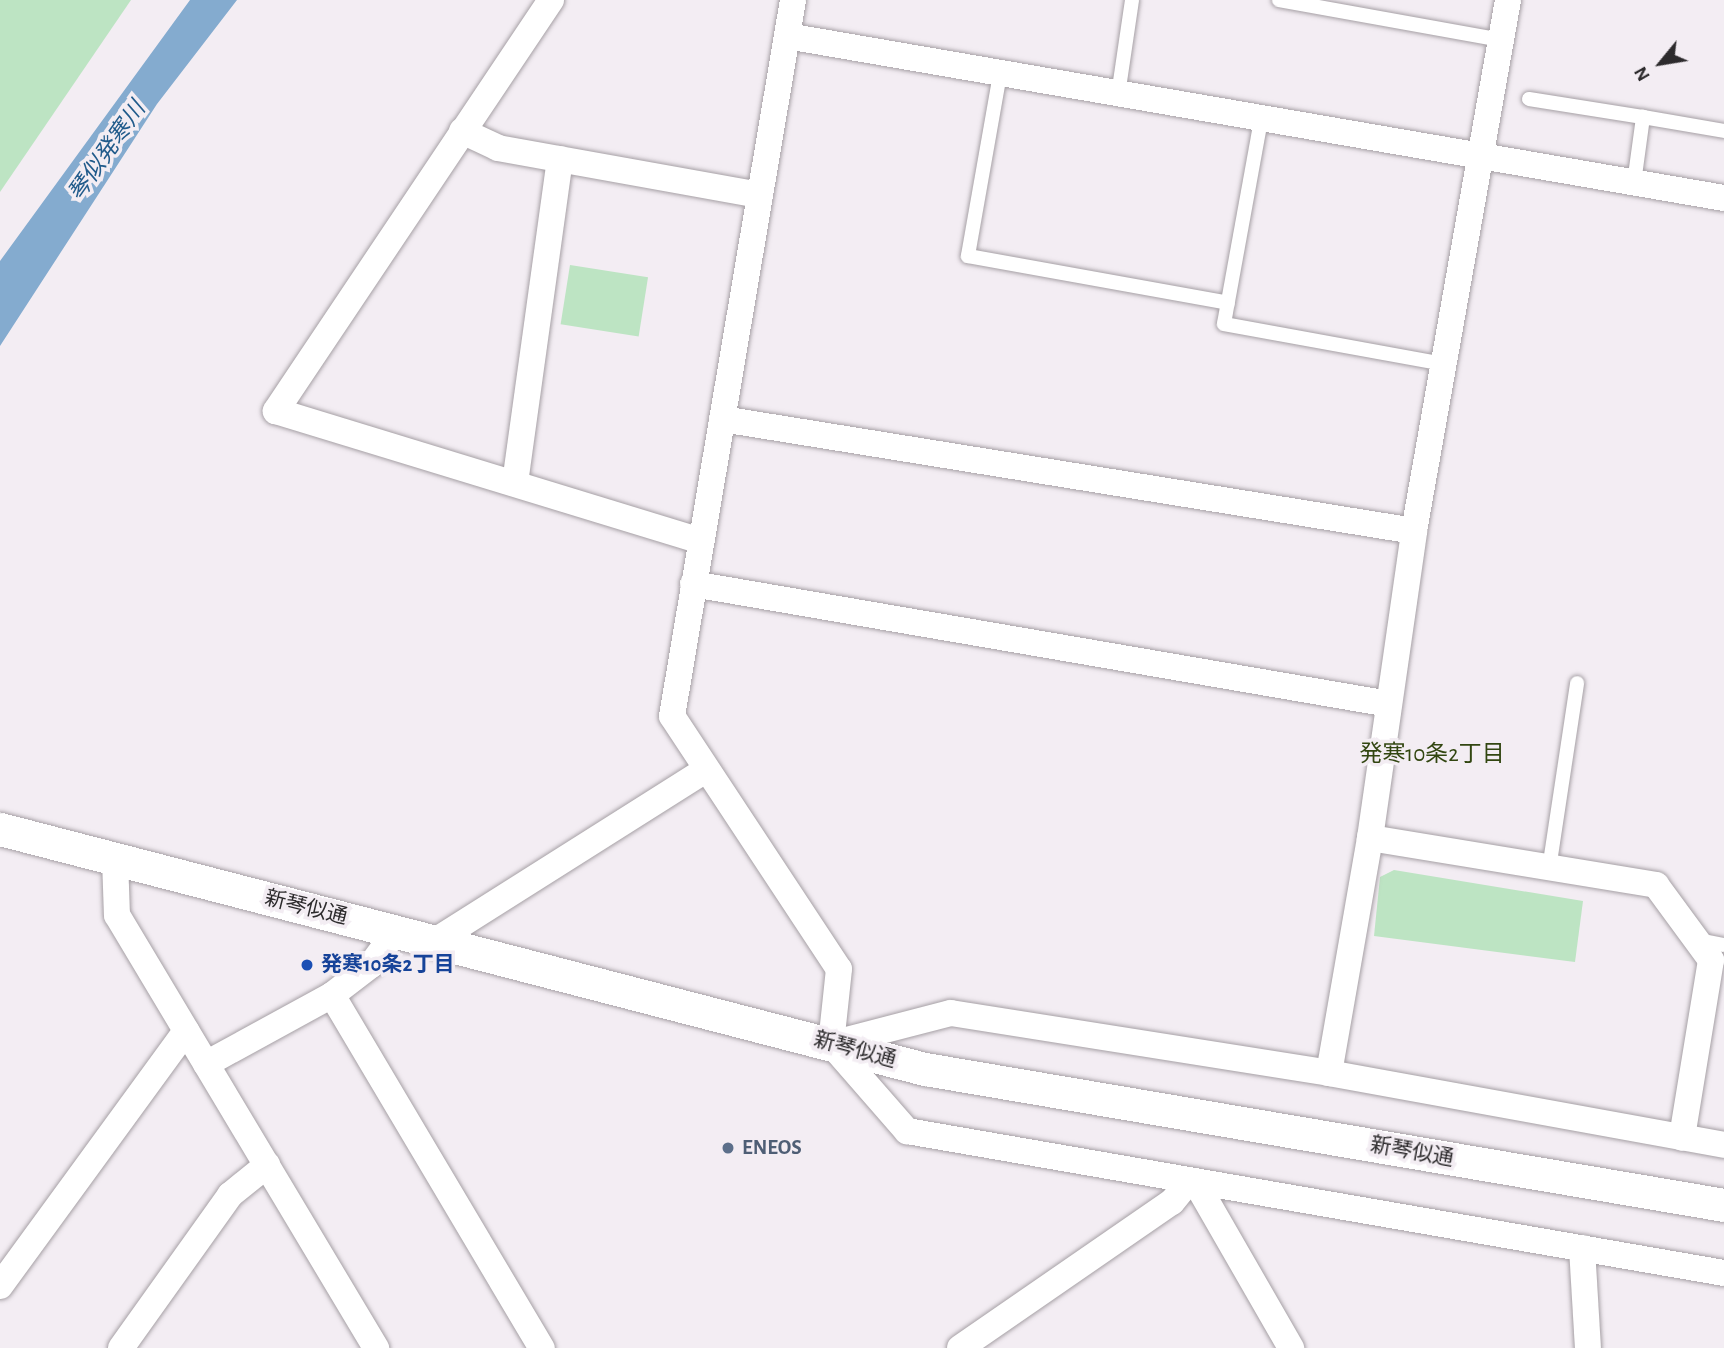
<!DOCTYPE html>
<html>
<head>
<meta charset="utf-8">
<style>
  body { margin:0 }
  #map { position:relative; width:1724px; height:1348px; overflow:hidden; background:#f3edf3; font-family:"Alegreya Sans","Noto Sans JP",sans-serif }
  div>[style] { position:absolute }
  .green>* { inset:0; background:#bde4c3; transform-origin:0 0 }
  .water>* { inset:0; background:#84abcf }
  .roads { filter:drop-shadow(0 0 2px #a6a0a5) drop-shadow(0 0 2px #a6a0a5) }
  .service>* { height:14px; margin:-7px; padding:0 7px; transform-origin:7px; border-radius:7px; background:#fff }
  .minor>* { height:26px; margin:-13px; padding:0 13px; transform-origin:13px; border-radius:13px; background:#fff }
  .tertiary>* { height:33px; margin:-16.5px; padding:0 16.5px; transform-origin:16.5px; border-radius:16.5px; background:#fff }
  .dots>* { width:19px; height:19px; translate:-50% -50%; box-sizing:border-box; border:4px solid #f3edf3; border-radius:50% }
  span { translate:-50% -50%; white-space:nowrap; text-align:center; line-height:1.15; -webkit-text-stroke:7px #f3edf3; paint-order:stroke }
  .street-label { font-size:21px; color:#2d2b2d }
  .transit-label { font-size:21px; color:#164399; font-weight:700 }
  .left { translate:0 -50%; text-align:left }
  .service-label { font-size:21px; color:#4e5e75; font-weight:700 }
  .water-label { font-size:23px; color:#215b8b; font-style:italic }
  .neighbourhood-label { font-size:23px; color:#324611 }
  .north { position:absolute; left:1626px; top:28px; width:70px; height:70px; -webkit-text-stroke:5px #f3edf3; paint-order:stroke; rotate:240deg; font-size:19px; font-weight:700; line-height:28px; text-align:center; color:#2d2b2d }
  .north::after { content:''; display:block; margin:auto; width:24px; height:32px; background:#2d2b2d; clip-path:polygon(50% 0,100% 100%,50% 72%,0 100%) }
</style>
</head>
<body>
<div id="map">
  <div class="green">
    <div style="clip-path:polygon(0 0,131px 0,0 192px)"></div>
    <div style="left:570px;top:265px;width:79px;height:60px;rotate:9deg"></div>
    <div style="clip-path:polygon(1394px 870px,1583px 901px,1575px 962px,1374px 936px,1380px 877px)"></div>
  </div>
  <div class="water">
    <div style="clip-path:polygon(190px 0,237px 0,157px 104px,0 346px,0 261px)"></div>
  </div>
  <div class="roads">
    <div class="service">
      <div style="left:1279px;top:0;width:226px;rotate:10.2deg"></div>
      <div style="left:1000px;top:74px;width:185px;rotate:100deg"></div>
      <div style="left:968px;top:256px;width:264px;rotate:10.2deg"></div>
      <div style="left:1118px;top:95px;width:96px;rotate:-81.6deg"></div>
      <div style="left:1529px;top:99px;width:115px;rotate:9deg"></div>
      <div style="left:1261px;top:120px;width:207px;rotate:100.3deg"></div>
      <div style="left:1224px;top:324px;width:224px;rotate:10.3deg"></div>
      <div style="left:1634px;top:183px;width:67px;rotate:-82.2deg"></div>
      <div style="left:1643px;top:117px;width:82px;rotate:9.8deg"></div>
      <div style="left:1549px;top:869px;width:188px;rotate:-81.4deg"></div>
      <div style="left:1698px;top:940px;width:26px;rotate:11deg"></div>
    </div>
    <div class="minor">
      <div style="left:551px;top:0;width:495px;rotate:123.8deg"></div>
      <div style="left:276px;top:411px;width:443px;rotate:17deg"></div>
      <div style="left:793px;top:0;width:726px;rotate:99.59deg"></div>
      <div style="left:672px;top:716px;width:303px;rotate:56.6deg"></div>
      <div style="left:839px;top:969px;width:75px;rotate:96.1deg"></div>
      <div style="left:831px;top:1044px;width:116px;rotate:48.9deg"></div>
      <div style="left:907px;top:1131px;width:829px;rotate:9.86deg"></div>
      <div style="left:787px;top:36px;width:951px;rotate:9.81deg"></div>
      <div style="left:462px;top:131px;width:40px;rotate:25deg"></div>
      <div style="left:498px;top:148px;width:266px;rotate:10.2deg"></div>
      <div style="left:722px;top:419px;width:701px;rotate:9.19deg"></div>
      <div style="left:515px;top:483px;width:327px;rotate:-82.1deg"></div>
      <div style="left:693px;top:584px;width:706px;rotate:9.78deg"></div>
      <div style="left:1370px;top:838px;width:290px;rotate:9.3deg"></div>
      <div style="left:1656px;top:885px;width:93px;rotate:53.7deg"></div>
      <div style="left:1711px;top:960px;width:180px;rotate:99.3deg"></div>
      <div style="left:115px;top:859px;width:56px;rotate:88deg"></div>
      <div style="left:117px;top:915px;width:505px;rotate:59.11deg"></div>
      <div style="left:435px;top:941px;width:320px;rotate:-32.3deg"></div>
      <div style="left:332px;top:995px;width:411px;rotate:59.3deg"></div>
      <div style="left:831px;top:1044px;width:124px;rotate:-14.5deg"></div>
      <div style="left:951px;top:1013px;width:383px;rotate:9deg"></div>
      <div style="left:1329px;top:1073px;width:402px;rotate:10.3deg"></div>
      <div style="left:206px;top:1064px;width:144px;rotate:-28.7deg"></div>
      <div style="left:332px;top:995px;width:49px;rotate:-37.6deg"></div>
      <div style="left:371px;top:965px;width:42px;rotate:-53.7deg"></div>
      <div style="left:1329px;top:1073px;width:239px;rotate:-80.1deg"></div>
      <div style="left:1370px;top:838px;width:310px;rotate:-81.8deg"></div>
      <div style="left:1414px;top:531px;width:539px;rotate:-79.96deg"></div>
      <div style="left:1195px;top:1181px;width:193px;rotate:60.1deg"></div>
      <div style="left:1582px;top:1248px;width:100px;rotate:86.6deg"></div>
      <div style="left:0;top:1286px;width:316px;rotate:-53.9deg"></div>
      <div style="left:121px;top:1348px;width:188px;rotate:-54.5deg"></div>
      <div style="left:230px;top:1195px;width:48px;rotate:-39deg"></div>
      <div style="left:960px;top:1348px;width:257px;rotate:-34.6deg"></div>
      <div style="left:1172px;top:1202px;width:27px;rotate:-51deg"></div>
    </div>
    <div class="tertiary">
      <div style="left:0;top:829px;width:956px;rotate:14.55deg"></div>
      <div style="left:925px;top:1069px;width:810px;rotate:9.66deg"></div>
    </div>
  </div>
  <div class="dots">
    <div style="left:307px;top:965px;background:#1a4fb4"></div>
    <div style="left:728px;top:1148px;background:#5c6f8a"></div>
  </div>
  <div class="street-label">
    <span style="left:306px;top:908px;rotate:14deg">新琴似通</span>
    <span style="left:855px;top:1050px;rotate:15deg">新琴似通</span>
    <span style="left:1412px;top:1152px;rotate:10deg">新琴似通</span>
  </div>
  <div class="transit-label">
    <span class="left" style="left:321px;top:965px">発寒10条2丁目</span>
  </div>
  <div class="service-label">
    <span class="left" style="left:742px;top:1148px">ENEOS</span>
  </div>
  <div class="water-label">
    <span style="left:108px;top:152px;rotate:-55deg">琴似発寒川</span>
  </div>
  <div class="neighbourhood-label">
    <span style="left:1432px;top:755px">発寒10条2丁目</span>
  </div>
  <div class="north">N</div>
</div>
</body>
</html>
